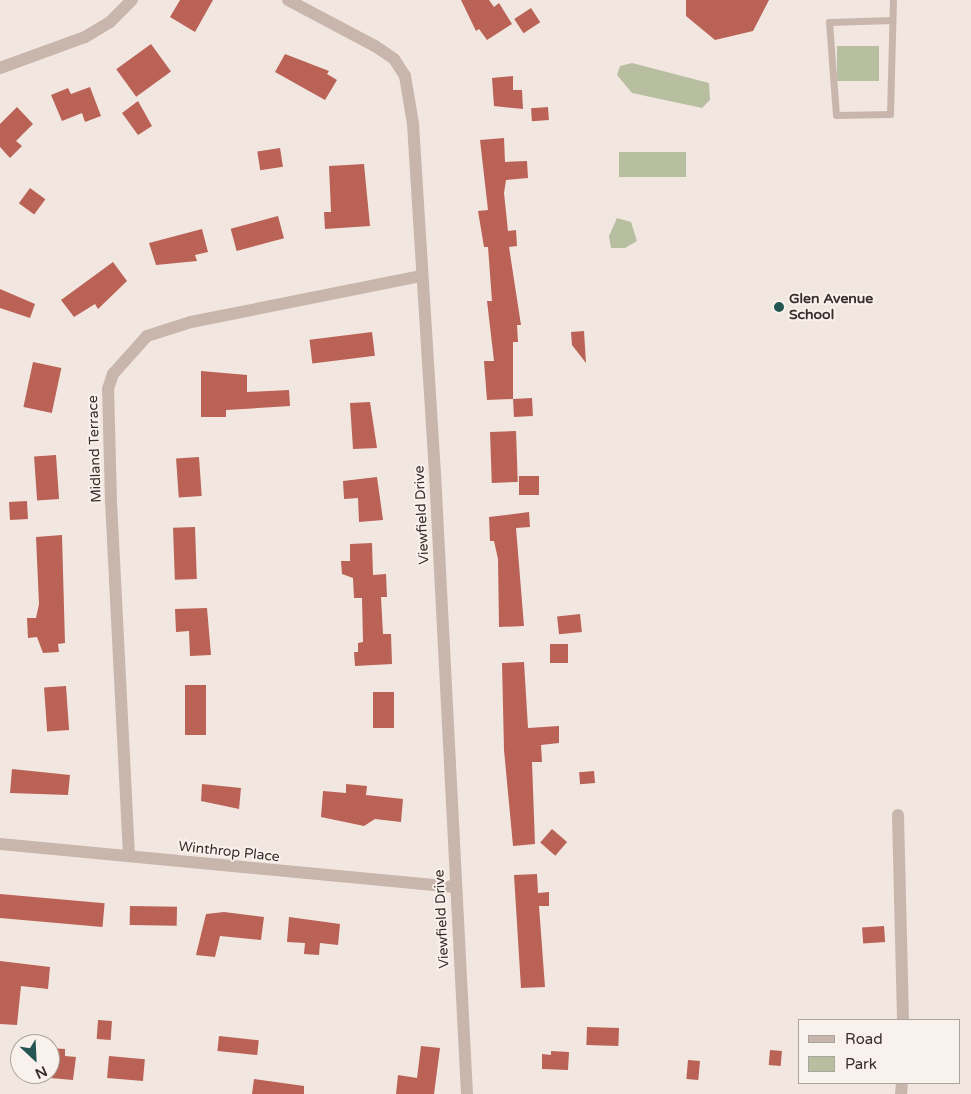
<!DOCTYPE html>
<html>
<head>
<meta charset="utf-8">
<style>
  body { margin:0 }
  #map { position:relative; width:971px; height:1094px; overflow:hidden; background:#f1e7e0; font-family:"Varela Round",sans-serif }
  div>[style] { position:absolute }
  .green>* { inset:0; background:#b8bfa1; transform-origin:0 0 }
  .building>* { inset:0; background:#ba6255; transform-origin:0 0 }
  .service>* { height:7px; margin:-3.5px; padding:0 3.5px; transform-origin:3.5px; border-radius:3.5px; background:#c8b6ad }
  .minor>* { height:12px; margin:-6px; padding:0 6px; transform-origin:6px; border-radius:6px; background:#c8b6ad }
  .dots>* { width:14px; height:14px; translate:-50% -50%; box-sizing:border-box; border:2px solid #f9f2ec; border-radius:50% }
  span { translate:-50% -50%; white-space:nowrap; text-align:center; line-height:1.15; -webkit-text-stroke:4px #f9f2ec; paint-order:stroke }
  .poi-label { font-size:14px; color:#372d2b; font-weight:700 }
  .left { translate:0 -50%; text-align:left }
  .street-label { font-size:14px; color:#372d2b }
  .legend { position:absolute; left:798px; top:1019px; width:162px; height:65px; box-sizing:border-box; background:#f9f2ec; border:1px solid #aba39f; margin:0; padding:6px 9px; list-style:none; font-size:15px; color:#372d2b }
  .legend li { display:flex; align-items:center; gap:10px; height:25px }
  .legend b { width:25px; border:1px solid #aba39f }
  .north { position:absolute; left:10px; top:1034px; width:50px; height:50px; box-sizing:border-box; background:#f9f2ec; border:1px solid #aba39f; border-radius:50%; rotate:155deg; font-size:14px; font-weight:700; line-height:20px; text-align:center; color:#372d2b }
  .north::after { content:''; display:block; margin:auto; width:18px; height:22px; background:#245553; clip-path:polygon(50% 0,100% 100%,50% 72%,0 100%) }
</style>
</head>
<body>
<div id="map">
  <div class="green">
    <div style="left:879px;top:46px;width:35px;height:42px;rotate:90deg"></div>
    <div style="clip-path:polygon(632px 63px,709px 83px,710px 100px,702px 108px,632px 93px,617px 75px,620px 66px)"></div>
    <div style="left:686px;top:152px;width:25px;height:67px;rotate:90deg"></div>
    <div style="clip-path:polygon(617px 218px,631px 222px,637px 241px,625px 248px,611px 248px,609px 236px)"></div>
  </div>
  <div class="building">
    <div style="clip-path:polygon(180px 0,213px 0,195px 32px,170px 17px)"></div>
    <div style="clip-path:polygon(461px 0,489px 0,494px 7px,499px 3px,512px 24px,487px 40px,479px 29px,476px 31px)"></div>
    <div style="clip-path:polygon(686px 0,769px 0,753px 31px,715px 40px,686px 16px)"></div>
    <div style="left:531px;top:8px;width:17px;height:20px;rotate:57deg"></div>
    <div style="left:151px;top:44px;width:34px;height:43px;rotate:54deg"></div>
    <div style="clip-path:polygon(285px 54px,329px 71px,327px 74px,337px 80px,325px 100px,275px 72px)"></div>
    <div style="clip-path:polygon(513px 76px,513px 90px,522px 90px,523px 109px,494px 106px,492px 78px)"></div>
    <div style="clip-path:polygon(90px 87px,101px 116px,85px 122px,82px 113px,62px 121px,51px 95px,68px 88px,71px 94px)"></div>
    <div style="clip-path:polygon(138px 101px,152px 126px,138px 135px,122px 113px)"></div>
    <div style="clip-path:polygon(17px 107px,33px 124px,16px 141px,22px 146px,10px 158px,0 147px,0 124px)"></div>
    <div style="left:548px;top:107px;width:13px;height:17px;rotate:86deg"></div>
    <div style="clip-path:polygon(504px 138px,505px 162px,527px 161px,528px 178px,506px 180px,504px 193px,508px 231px,516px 230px,517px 246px,509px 247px,521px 325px,517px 325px,518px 342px,513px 342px,513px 399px,487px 400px,484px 361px,494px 361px,487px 301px,492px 301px,488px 247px,484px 247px,478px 211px,488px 210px,480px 140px)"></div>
    <div style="left:280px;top:148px;width:19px;height:23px;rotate:81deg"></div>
    <div style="clip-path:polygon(364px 164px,370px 226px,325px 229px,324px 212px,331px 212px,329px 166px)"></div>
    <div style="left:30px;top:188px;width:19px;height:19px;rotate:36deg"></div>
    <div style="left:278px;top:216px;width:23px;height:49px;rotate:75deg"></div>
    <div style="clip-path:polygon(202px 229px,208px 252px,195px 255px,197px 261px,156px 265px,149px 243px)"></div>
    <div style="clip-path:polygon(113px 262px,127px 281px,98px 309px,95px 304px,74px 317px,61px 300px)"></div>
    <div style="clip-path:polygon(0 289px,35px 304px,30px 318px,0 308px)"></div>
    <div style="clip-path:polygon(584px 331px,586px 363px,572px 345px,571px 332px)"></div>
    <div style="left:372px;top:332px;width:24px;height:63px;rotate:83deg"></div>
    <div style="left:33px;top:362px;width:29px;height:46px;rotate:12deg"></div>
    <div style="clip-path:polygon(201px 371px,247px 375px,247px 392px,289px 390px,290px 406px,226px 410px,226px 417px,201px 417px)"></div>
    <div style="left:532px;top:398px;width:18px;height:19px;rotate:87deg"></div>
    <div style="clip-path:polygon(370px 402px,377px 448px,353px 449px,350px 403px)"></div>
    <div style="left:516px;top:431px;width:51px;height:26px;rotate:88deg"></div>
    <div style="left:56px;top:455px;width:44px;height:22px;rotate:86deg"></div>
    <div style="left:199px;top:457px;width:39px;height:23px;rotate:86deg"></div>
    <div style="left:539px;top:476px;width:19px;height:20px;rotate:90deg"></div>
    <div style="clip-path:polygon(377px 477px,383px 520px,359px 522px,358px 498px,344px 499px,343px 481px)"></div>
    <div style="left:27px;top:501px;width:18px;height:18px;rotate:87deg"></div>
    <div style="clip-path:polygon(529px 512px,530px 527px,516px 528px,524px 626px,499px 627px,498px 559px,494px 541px,490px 541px,489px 517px)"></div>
    <div style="left:195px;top:527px;width:52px;height:22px;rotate:88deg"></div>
    <div style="clip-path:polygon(62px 535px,65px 643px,58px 644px,59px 652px,43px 653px,37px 637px,28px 638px,27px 618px,36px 618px,39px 604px,36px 537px)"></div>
    <div style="clip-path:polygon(372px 543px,373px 575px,386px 574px,387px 597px,381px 597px,383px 634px,391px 634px,392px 664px,355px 666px,354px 652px,358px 652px,358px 643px,363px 642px,362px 598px,354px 598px,353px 578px,342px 574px,341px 561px,350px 561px,350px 544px)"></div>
    <div style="clip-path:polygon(207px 608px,211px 655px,190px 656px,189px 631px,176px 632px,175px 609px)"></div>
    <div style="left:580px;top:614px;width:18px;height:23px;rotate:84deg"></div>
    <div style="left:568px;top:644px;width:19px;height:18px;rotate:90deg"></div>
    <div style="clip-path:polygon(524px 662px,528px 728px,559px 726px,559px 743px,541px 745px,542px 762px,532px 762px,535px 844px,513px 846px,504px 750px,502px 663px)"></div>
    <div style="left:185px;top:685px;width:21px;height:50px"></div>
    <div style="left:66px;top:686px;width:44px;height:22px;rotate:86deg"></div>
    <div style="left:373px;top:692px;width:21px;height:36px"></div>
    <div style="clip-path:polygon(12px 769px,70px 775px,68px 795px,10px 793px)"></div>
    <div style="left:594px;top:771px;width:12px;height:15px;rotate:85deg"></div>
    <div style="clip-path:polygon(202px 784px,241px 788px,239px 809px,201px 801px)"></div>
    <div style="clip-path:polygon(346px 784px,367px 786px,366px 795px,403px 799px,401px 822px,375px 819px,364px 826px,321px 817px,323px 791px,346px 793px)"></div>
    <div style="left:552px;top:829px;width:20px;height:18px;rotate:41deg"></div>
    <div style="clip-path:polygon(537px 874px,538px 893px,549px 892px,549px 906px,539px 906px,545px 987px,521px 988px,514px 875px)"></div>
    <div style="left:0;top:894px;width:105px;height:24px;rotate:5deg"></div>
    <div style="left:130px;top:906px;width:47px;height:19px;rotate:1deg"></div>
    <div style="clip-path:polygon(224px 912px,264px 917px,261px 940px,220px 936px,215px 957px,196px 955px,206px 914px)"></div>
    <div style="clip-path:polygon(289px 917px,340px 924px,338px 945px,320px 943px,319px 955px,304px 954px,305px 943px,287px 942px)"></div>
    <div style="left:884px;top:926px;width:16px;height:22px;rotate:86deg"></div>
    <div style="clip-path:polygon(0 961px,50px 967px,48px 989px,21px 986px,17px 1025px,0 1024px)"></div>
    <div style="left:98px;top:1020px;width:14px;height:19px;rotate:4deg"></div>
    <div style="left:587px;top:1027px;width:32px;height:18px;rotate:2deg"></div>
    <div style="left:219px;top:1036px;width:40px;height:15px;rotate:6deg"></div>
    <div style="clip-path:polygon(421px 1046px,440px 1048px,434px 1094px,396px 1094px,398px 1075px,417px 1078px)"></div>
    <div style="clip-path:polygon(50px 1048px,65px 1049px,65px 1056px,76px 1057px,73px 1080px,50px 1078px)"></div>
    <div style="left:770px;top:1050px;width:12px;height:15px;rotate:5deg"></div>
    <div style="clip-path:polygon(551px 1051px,569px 1052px,568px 1070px,542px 1069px,542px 1054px,551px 1055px)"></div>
    <div style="left:109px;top:1056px;width:36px;height:22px;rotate:5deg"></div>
    <div style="left:688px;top:1060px;width:12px;height:19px;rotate:5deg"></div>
    <div style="clip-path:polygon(254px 1079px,304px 1086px,304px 1094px,252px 1094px)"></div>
  </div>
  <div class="service">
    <div style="left:892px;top:20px;width:63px;rotate:178.2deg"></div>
    <div style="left:829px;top:22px;width:93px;rotate:85.7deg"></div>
    <div style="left:836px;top:115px;width:54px;rotate:-1.1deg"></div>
    <div style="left:890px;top:114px;width:114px;rotate:-88.5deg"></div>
  </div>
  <div class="minor">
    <div style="left:288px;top:0;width:98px;rotate:27.9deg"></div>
    <div style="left:375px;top:46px;width:23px;rotate:34deg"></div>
    <div style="left:394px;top:59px;width:20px;rotate:57deg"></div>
    <div style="left:405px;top:76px;width:49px;rotate:80.5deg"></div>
    <div style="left:413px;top:124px;width:350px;rotate:86.4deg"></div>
    <div style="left:435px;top:473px;width:622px;rotate:87.05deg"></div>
    <div style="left:0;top:68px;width:90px;rotate:-20deg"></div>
    <div style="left:85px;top:37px;width:29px;rotate:-31deg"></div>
    <div style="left:110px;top:22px;width:31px;rotate:-45deg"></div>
    <div style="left:898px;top:815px;width:205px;rotate:88.6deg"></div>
    <div style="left:0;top:844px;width:457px;rotate:5.4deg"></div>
    <div style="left:129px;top:856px;width:355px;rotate:-92.9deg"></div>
    <div style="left:111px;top:501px;width:112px;rotate:-91.5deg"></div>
    <div style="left:108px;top:389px;width:16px;rotate:-72deg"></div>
    <div style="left:113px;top:374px;width:51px;rotate:-48.2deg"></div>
    <div style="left:147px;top:336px;width:46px;rotate:-17.7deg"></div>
    <div style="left:191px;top:322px;width:235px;rotate:-11.3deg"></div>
    <div style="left:901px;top:1094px;width:11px;rotate:-85deg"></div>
  </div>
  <div class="dots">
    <div style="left:779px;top:307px;background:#245553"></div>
  </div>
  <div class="poi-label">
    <span class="left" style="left:789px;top:307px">Glen Avenue<br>School</span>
  </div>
  <div class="street-label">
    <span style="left:95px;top:449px;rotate:-92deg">Midland Terrace</span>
    <span style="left:422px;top:515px;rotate:-93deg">Viewfield Drive</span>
    <span style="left:229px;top:852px;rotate:6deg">Winthrop Place</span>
    <span style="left:442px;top:919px;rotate:-93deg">Viewfield Drive</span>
  </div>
  <ul class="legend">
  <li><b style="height:6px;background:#c8b6ad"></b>Road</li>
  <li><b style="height:14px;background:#b8bfa1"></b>Park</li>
  </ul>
  <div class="north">N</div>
</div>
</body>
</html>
